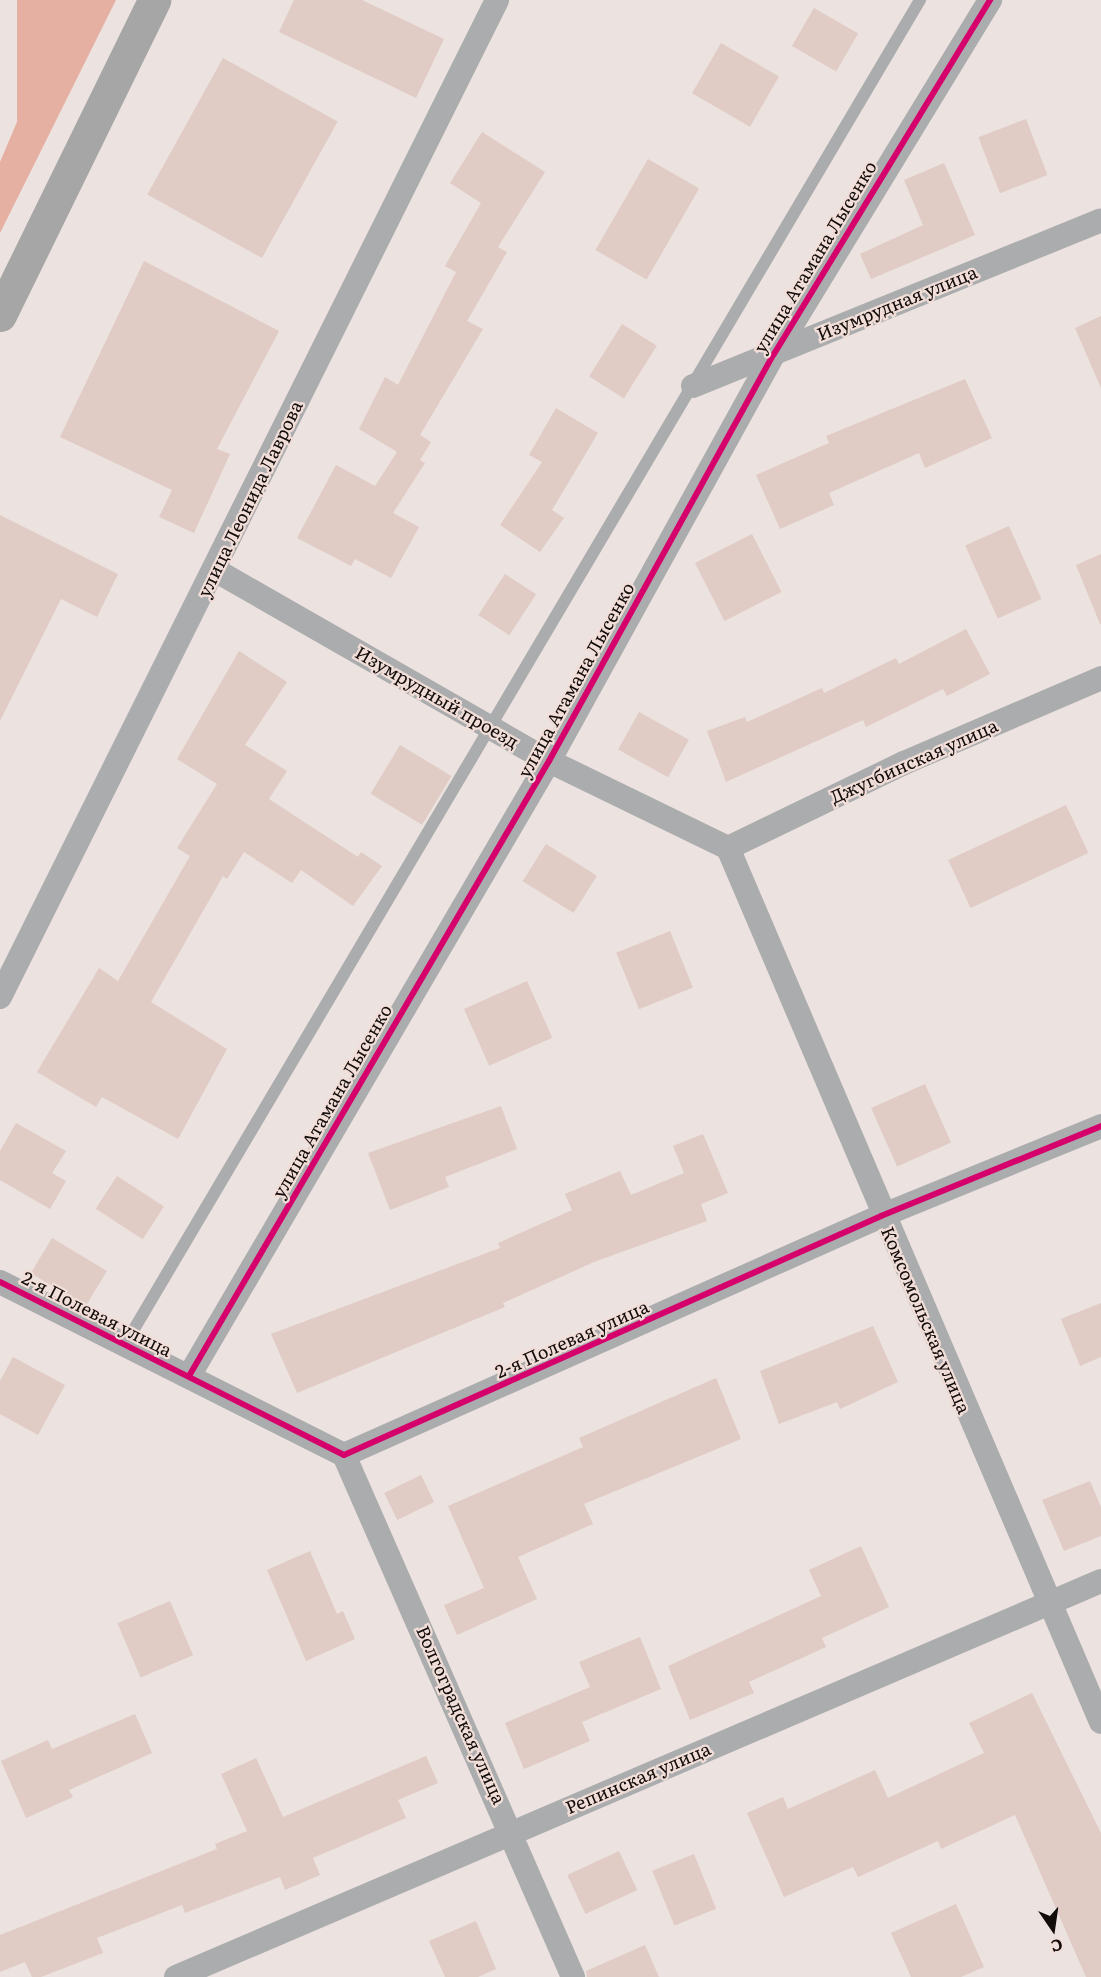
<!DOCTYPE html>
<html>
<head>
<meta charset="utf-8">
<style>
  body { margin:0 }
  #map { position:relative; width:1101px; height:1977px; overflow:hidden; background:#ece2df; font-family:Literata,serif }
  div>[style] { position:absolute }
  .forest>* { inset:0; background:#e5b0a1 }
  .building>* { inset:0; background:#e0cbc5; transform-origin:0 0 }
  .lane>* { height:12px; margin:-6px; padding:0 6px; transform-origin:6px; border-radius:6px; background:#abacad }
  .street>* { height:24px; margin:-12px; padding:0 12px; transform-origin:12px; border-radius:12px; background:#abacad }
  .primary>* { height:33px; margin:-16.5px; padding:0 16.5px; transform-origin:16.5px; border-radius:16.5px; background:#a5a6a5 }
  .cycleway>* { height:6px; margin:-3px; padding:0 3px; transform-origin:3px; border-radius:3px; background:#d6006c }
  span { translate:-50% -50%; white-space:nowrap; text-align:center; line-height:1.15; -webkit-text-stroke:4.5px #f2ded9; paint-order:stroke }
  .street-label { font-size:18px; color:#120c0a }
  .north { position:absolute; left:1023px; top:1899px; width:60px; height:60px; -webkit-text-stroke:4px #f2ded9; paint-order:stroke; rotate:167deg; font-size:16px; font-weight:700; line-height:24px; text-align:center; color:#120c0a }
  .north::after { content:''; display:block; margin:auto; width:21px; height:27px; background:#120c0a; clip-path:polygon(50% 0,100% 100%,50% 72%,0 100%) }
</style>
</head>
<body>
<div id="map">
  <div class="forest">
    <div style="clip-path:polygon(17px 0,116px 0,0 233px,0 162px,17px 122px)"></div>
  </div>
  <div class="building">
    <div style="clip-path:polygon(294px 0,362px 0,444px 39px,416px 98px,279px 32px)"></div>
    <div style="left:814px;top:8px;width:51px;height:44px;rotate:30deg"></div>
    <div style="left:721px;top:43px;width:67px;height:58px;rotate:30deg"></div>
    <div style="left:223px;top:58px;width:131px;height:156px;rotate:29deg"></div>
    <div style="left:1026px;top:119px;width:60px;height:51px;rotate:69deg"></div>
    <div style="clip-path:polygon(482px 132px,545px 172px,498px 247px,507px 252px,467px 321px,483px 329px,420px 435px,431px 442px,420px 460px,425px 463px,393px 513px,419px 527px,391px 578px,355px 559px,351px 566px,297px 538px,336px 465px,375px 486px,397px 452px,359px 429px,385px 377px,398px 385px,456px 272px,445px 266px,481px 203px,450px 183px)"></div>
    <div style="left:648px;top:159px;width:59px;height:105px;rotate:30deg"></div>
    <div style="clip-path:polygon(944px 163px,975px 235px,871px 279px,860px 254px,923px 225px,904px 180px)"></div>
    <div style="clip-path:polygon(144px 261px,279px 331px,217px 449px,230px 454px,194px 533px,159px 517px,172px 490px,60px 437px)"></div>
    <div style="clip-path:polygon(1101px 316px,1101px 388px,1075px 328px)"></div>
    <div style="left:622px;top:324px;width:41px;height:62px;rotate:32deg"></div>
    <div style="clip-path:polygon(965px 379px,992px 438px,925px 468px,919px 453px,829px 493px,834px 505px,780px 529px,756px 475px,829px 443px,826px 436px)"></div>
    <div style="clip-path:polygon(556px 408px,598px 433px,552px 510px,564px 518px,540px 552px,500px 525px,542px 462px,529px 455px)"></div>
    <div style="clip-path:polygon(0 515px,118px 574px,97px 617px,61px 599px,0 721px)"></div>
    <div style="left:1009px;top:526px;width:80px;height:48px;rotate:66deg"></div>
    <div style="left:752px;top:534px;width:65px;height:64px;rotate:63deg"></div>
    <div style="clip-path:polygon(1101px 554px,1101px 624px,1100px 624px,1076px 565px)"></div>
    <div style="left:505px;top:574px;width:37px;height:49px;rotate:33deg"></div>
    <div style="clip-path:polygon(966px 629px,990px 674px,947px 696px,943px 689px,866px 727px,863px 720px,726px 782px,707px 731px,745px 717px,747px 722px,822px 688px,824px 693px,896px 658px,899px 664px)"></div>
    <div style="clip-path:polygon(239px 651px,287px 682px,245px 745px,287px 771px,269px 799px,358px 857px,361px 852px,382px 866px,353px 906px,301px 870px,292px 883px,244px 852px,227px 879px,223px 876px,151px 1002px,227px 1049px,178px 1139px,102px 1097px,96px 1107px,37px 1072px,99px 968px,118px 981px,190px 856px,177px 848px,217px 784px,177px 759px)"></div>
    <div style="left:639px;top:712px;width:57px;height:43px;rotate:29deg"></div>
    <div style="left:400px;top:745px;width:60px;height:57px;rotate:31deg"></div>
    <div style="left:1066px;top:805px;width:53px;height:130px;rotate:65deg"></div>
    <div style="left:546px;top:844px;width:60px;height:44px;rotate:32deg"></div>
    <div style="left:670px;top:931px;width:61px;height:58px;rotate:68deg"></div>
    <div style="left:527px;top:981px;width:62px;height:69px;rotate:66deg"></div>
    <div style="left:925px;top:1084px;width:64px;height:59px;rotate:66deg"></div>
    <div style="clip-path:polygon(501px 1106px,517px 1149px,445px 1177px,449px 1187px,390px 1210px,368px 1153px)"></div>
    <div style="clip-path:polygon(16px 1123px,66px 1151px,52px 1173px,66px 1181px,50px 1209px,0 1180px,0 1151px)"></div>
    <div style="clip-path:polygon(703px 1134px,728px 1193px,701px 1204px,707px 1221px,594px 1262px,503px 1303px,505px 1307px,297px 1393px,271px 1334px,500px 1248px,498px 1243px,572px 1210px,565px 1194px,620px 1171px,631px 1195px,684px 1173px,673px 1146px)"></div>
    <div style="left:117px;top:1176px;width:56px;height:39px;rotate:33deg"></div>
    <div style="left:52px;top:1238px;width:64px;height:41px;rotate:31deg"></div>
    <div style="clip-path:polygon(1101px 1303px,1101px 1357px,1080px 1366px,1061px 1319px)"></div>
    <div style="clip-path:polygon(873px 1326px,898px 1382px,840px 1409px,837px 1402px,779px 1424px,760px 1371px)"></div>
    <div style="clip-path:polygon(13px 1357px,65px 1385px,38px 1435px,0 1414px,0 1381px)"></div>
    <div style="clip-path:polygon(716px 1378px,741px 1439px,584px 1504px,593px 1524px,518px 1557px,537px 1599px,457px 1635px,444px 1605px,484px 1588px,448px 1506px,583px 1447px,579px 1438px)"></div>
    <div style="left:421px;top:1475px;width:30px;height:41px;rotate:64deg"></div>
    <div style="clip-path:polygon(1090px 1481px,1101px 1507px,1101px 1536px,1064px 1551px,1042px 1500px)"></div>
    <div style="clip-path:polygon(861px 1546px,889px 1607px,822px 1638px,826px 1647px,749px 1682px,754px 1693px,690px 1720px,668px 1666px,821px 1596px,809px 1570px)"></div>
    <div style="clip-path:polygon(310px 1551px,337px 1614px,343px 1611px,355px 1639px,306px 1661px,267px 1570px)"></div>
    <div style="left:170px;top:1601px;width:59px;height:57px;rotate:67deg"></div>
    <div style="clip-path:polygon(640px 1637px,661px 1689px,582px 1722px,590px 1741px,524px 1769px,505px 1723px,590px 1687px,579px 1662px)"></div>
    <div style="clip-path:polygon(1032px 1693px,1101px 1833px,1101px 1977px,1086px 1977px,1015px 1815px,941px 1849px,938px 1841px,858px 1877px,853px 1867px,784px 1897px,747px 1813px,783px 1797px,788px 1809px,875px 1770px,888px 1798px,984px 1753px,969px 1723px)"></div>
    <div style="clip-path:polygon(135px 1714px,152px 1753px,69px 1790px,73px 1797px,26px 1818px,1px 1761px,48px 1740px,52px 1749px)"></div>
    <div style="clip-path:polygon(426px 1756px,438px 1783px,398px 1800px,406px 1818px,313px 1858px,320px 1875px,285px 1890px,280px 1877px,185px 1913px,182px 1905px,97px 1938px,103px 1953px,41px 1977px,32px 1977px,25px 1962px,0 1972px,0 1935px,217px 1849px,215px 1844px,247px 1831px,221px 1774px,256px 1758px,283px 1817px)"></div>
    <div style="left:619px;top:1851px;width:43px;height:57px;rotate:65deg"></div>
    <div style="left:694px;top:1854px;width:59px;height:45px;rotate:68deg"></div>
    <div style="clip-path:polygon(956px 1904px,984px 1967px,961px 1977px,911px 1977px,891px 1933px)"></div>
    <div style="clip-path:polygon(476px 1921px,496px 1969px,478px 1977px,445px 1977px,429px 1941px)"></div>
    <div style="clip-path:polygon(645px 1945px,659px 1977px,587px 1977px,586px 1971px)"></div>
  </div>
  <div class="lane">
    <div style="left:124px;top:1346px;width:1564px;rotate:-59.4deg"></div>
  </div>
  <div class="street">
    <div style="left:693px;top:386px;width:440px;rotate:-22.1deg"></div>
    <div style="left:215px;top:570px;width:385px;rotate:29.8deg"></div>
    <div style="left:549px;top:761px;width:199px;rotate:25.9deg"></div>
    <div style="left:728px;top:848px;width:950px;rotate:66.89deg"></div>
    <div style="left:728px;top:848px;width:195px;rotate:-25.8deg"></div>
    <div style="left:904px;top:763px;width:215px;rotate:-23.3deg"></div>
    <div style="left:0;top:997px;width:1114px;rotate:-63.5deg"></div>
    <div style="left:0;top:1282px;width:385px;rotate:26.7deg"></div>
    <div style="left:344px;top:1455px;width:588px;rotate:-23.99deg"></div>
    <div style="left:881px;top:1216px;width:238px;rotate:-22.2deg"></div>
    <div style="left:189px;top:1376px;width:713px;rotate:-59.66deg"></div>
    <div style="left:549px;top:761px;width:465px;rotate:-61.1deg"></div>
    <div style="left:774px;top:354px;width:415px;rotate:-58.6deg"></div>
    <div style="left:344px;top:1455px;width:570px;rotate:66.31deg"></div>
    <div style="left:176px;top:1977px;width:1006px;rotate:-23.18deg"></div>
  </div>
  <div class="primary">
    <div style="left:0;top:315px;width:351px;rotate:-63.9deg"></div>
  </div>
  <div class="cycleway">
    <div style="left:0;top:1282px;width:385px;rotate:26.7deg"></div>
    <div style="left:344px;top:1455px;width:588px;rotate:-23.99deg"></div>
    <div style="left:881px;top:1216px;width:238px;rotate:-22.2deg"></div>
    <div style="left:189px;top:1376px;width:713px;rotate:-59.66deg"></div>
    <div style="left:549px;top:761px;width:465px;rotate:-61.1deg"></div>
    <div style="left:774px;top:354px;width:415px;rotate:-58.6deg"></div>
  </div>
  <div class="street-label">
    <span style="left:815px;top:257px;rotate:-59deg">улица Атамана Лысенко</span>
    <span style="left:897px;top:303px;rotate:-22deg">Изумрудная улица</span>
    <span style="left:250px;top:499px;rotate:-64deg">улица Леонида Лаврова</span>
    <span style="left:576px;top:680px;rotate:-61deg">улица Атамана Лысенко</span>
    <span style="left:437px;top:697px;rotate:30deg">Изумрудный проезд</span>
    <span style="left:914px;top:761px;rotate:-24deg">Джугбинская улица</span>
    <span style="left:332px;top:1101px;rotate:-60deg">улица Атамана Лысенко</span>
    <span style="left:97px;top:1314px;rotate:27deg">2-я Полевая улица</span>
    <span style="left:926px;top:1320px;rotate:67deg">Комсомольская улица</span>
    <span style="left:572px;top:1339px;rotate:-24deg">2-я Полевая улица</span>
    <span style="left:461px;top:1715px;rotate:66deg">Волгоградская улица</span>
    <span style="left:638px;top:1778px;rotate:-23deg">Репинская улица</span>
  </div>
  <div class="north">С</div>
</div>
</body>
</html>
